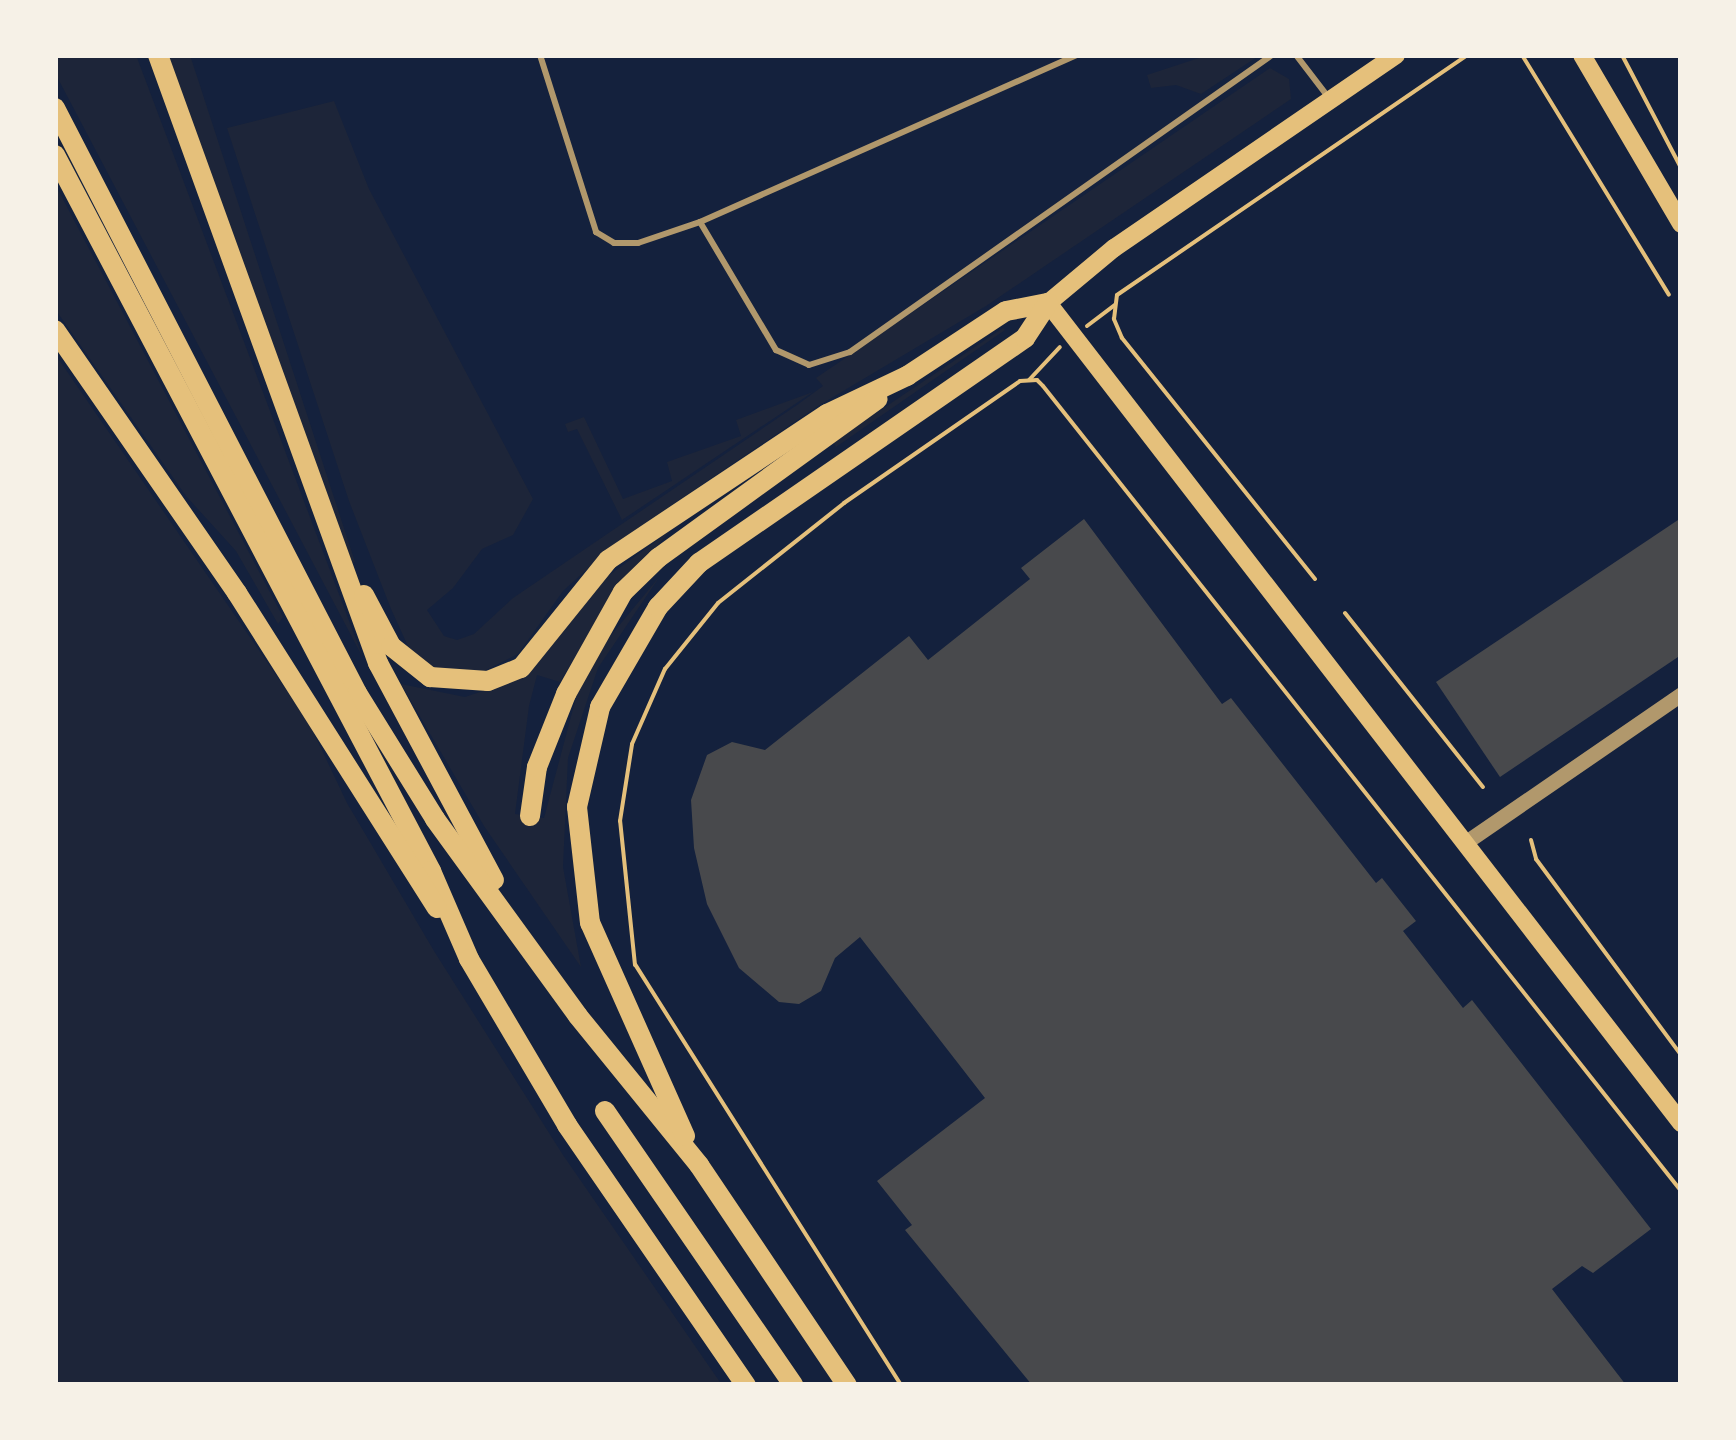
<!DOCTYPE html>
<html>
<head>
<meta charset="utf-8">
<style>
  body { margin:0 }
  #map { position:relative; width:1736px; height:1440px; overflow:hidden; background:#14213d; font-family:Mulish,sans-serif }
  div>[style] { position:absolute }
  .green>* { inset:0; background:#1d2539 }
  .building>* { inset:0; background:#48494c }
  .path>* { height:4px; margin:-2px; padding:0 2px; transform-origin:2px; border-radius:2px; background:#e5c07b }
  .service>* { height:6px; margin:-3px; padding:0 3px; transform-origin:3px; border-radius:3px; background:#b1986c }
  .tertiary>* { height:15px; margin:-7.5px; padding:0 7.5px; transform-origin:7.5px; border-radius:7.5px; background:#b1986c }
  .secondary>* { height:18px; margin:-9px; padding:0 9px; transform-origin:9px; border-radius:9px; background:#e5c07b }
  .primary>* { height:20px; margin:-10px; padding:0 10px; transform-origin:10px; border-radius:10px; background:#e5c07b }
  span { translate:-50% -50%; white-space:nowrap; text-align:center; line-height:1.15; -webkit-text-stroke:8px #f6f1e7; paint-order:stroke }
  .frame { position:absolute; inset:0; border:58px solid #f6f1e7; pointer-events:none }
</style>
</head>
<body>
<div id="map">
  <div class="green">
    <div style="clip-path:polygon(55px 55px,136px 55px,363px 658px,55px 73px)"></div>
    <div style="clip-path:polygon(165px 55px,190px 55px,355px 562px,352px 563px)"></div>
    <div style="clip-path:polygon(1208px 55px,1260px 55px,1201px 94px,1176px 85px,1151px 88px,1147px 75px)"></div>
    <div style="clip-path:polygon(1270px 68px,1289px 79px,1291px 99px,986px 306px,818px 406px,617px 542px,563px 591px,518px 654px,476px 675px,436px 672px,412px 655px,391px 609px,349px 501px,227px 128px,334px 101px,369px 189px,533px 499px,513px 535px,482px 549px,453px 588px,427px 610px,444px 636px,457px 640px,474px 634px,513px 598px,797px 405px,823px 386px,816px 378px)"></div>
    <div style="clip-path:polygon(55px 184px,283px 617px,278px 624px,236px 551px,186px 496px,55px 309px)"></div>
    <div style="clip-path:polygon(1003px 328px,1005px 330px,836px 447px,833px 442px)"></div>
    <div style="clip-path:polygon(55px 354px,309px 723px,347px 803px,434px 951px,563px 1155px,722px 1385px,55px 1385px)"></div>
    <div style="clip-path:polygon(813px 392px,622px 520px,577px 429px,568px 432px,565px 424px,584px 417px,623px 499px,672px 481px,667px 462px,741px 436px,736px 420px)"></div>
    <div style="clip-path:polygon(670px 531px,604px 608px,560px 682px,537px 675px,529px 706px,515px 814px,544px 818px,577px 694px,603px 645px,660px 576px,598px 668px,568px 758px,563px 867px,581px 967px,484px 826px,401px 684px,465px 697px,518px 679px,608px 576px)"></div>
  </div>
  <div class="building">
    <div style="clip-path:polygon(1681px 518px,1681px 655px,1500px 777px,1436px 682px)"></div>
    <div style="clip-path:polygon(1084px 519px,1222px 704px,1231px 698px,1376px 883px,1382px 878px,1416px 921px,1403px 931px,1463px 1008px,1472px 1000px,1651px 1229px,1593px 1273px,1582px 1266px,1552px 1289px,1626px 1385px,1032px 1385px,905px 1230px,912px 1225px,877px 1181px,985px 1098px,860px 937px,835px 958px,821px 991px,799px 1004px,779px 1002px,739px 968px,707px 904px,694px 848px,691px 800px,707px 755px,732px 742px,765px 750px,909px 636px,928px 660px,1030px 579px,1021px 568px)"></div>
  </div>
  <div class="path">
    <div style="left:1522px;top:55px;width:281px;rotate:58.5deg"></div>
    <div style="left:1622px;top:55px;width:127px;rotate:62.4deg"></div>
    <div style="left:1087px;top:326px;width:35px;rotate:-37deg"></div>
    <div style="left:1029px;top:380px;width:45px;rotate:-46.8deg"></div>
    <div style="left:1315px;top:579px;width:309px;rotate:-128.7deg"></div>
    <div style="left:1122px;top:338px;width:21px;rotate:-113deg"></div>
    <div style="left:1114px;top:319px;width:24px;rotate:-83deg"></div>
    <div style="left:1117px;top:295px;width:424px;rotate:-34.4deg"></div>
    <div style="left:1345px;top:613px;width:222px;rotate:51.6deg"></div>
    <div style="left:1531px;top:840px;width:20px;rotate:75deg"></div>
    <div style="left:1536px;top:859px;width:244px;rotate:53.5deg"></div>
    <div style="left:901px;top:1385px;width:497px;rotate:-122.3deg"></div>
    <div style="left:635px;top:965px;width:145px;rotate:-95.9deg"></div>
    <div style="left:620px;top:821px;width:78px;rotate:-81.1deg"></div>
    <div style="left:632px;top:744px;width:82px;rotate:-66.3deg"></div>
    <div style="left:665px;top:669px;width:85px;rotate:-51.2deg"></div>
    <div style="left:718px;top:603px;width:161px;rotate:-38.4deg"></div>
    <div style="left:844px;top:503px;width:214px;rotate:-34.7deg"></div>
    <div style="left:1020px;top:381px;width:17px;rotate:-3deg"></div>
    <div style="left:1037px;top:380px;width:8px;rotate:45deg"></div>
    <div style="left:1043px;top:386px;width:1027px;rotate:51.6deg"></div>
  </div>
  <div class="service">
    <div style="left:540px;top:55px;width:186px;rotate:72.4deg"></div>
    <div style="left:596px;top:232px;width:21px;rotate:31deg"></div>
    <div style="left:614px;top:243px;width:24px"></div>
    <div style="left:638px;top:243px;width:65px;rotate:-18.7deg"></div>
    <div style="left:700px;top:222px;width:149px;rotate:59.3deg"></div>
    <div style="left:776px;top:350px;width:36px;rotate:24deg"></div>
    <div style="left:809px;top:365px;width:43px;rotate:-17.6deg"></div>
    <div style="left:850px;top:352px;width:516px;rotate:-35.14deg"></div>
    <div style="left:1296px;top:55px;width:54px;rotate:52.5deg"></div>
    <div style="left:700px;top:222px;width:412px;rotate:-23.9deg"></div>
  </div>
  <div class="tertiary">
    <div style="left:1466px;top:842px;width:261px;rotate:-34.5deg"></div>
  </div>
  <div class="secondary">
    <div style="left:1396px;top:55px;width:342px;rotate:145.6deg"></div>
    <div style="left:1114px;top:248px;width:86px;rotate:140.2deg"></div>
    <div style="left:1048px;top:303px;width:1036px;rotate:52.33deg"></div>
    <div style="left:1582px;top:55px;width:196px;rotate:59.6deg"></div>
  </div>
  <div class="primary">
    <div style="left:158px;top:55px;width:647px;rotate:70.11deg"></div>
    <div style="left:378px;top:663px;width:246px;rotate:61.9deg"></div>
    <div style="left:55px;top:108px;width:658px;rotate:62.7deg"></div>
    <div style="left:357px;top:693px;width:148px;rotate:58.2deg"></div>
    <div style="left:435px;top:819px;width:243px;rotate:54deg"></div>
    <div style="left:578px;top:1016px;width:192px;rotate:50.9deg"></div>
    <div style="left:699px;top:1165px;width:265px;rotate:56.1deg"></div>
    <div style="left:55px;top:155px;width:809px;rotate:62.29deg"></div>
    <div style="left:431px;top:871px;width:96px;rotate:66.6deg"></div>
    <div style="left:469px;top:959px;width:193px;rotate:59.4deg"></div>
    <div style="left:567px;top:1125px;width:316px;rotate:55.5deg"></div>
    <div style="left:55px;top:330px;width:320px;rotate:55.3deg"></div>
    <div style="left:237px;top:593px;width:373px;rotate:57.6deg"></div>
    <div style="left:364px;top:595px;width:58px;rotate:62.1deg"></div>
    <div style="left:391px;top:646px;width:50px;rotate:38.5deg"></div>
    <div style="left:430px;top:677px;width:58px;rotate:3.9deg"></div>
    <div style="left:488px;top:681px;width:35px;rotate:-22deg"></div>
    <div style="left:521px;top:668px;width:139px;rotate:-51.1deg"></div>
    <div style="left:608px;top:560px;width:263px;rotate:-33.7deg"></div>
    <div style="left:827px;top:414px;width:89px;rotate:-25.4deg"></div>
    <div style="left:907px;top:376px;width:118px;rotate:-33.3deg"></div>
    <div style="left:1006px;top:311px;width:43px;rotate:-10.8deg"></div>
    <div style="left:530px;top:816px;width:49px;rotate:-81.9deg"></div>
    <div style="left:537px;top:767px;width:79px;rotate:-68.3deg"></div>
    <div style="left:566px;top:694px;width:117px;rotate:-60.8deg"></div>
    <div style="left:623px;top:592px;width:49px;rotate:-44.2deg"></div>
    <div style="left:658px;top:558px;width:271px;rotate:-35.9deg"></div>
    <div style="left:605px;top:1111px;width:332px;rotate:55.5deg"></div>
    <div style="left:685px;top:1136px;width:233px;rotate:-114deg"></div>
    <div style="left:590px;top:923px;width:117px;rotate:-96.4deg"></div>
    <div style="left:577px;top:807px;width:103px;rotate:-77deg"></div>
    <div style="left:600px;top:707px;width:116px;rotate:-59.9deg"></div>
    <div style="left:658px;top:607px;width:60px;rotate:-47deg"></div>
    <div style="left:699px;top:563px;width:396px;rotate:-34.6deg"></div>
    <div style="left:1025px;top:338px;width:42px;rotate:-56.7deg"></div>
  </div>
  <div class="frame"></div>
</div>
</body>
</html>
